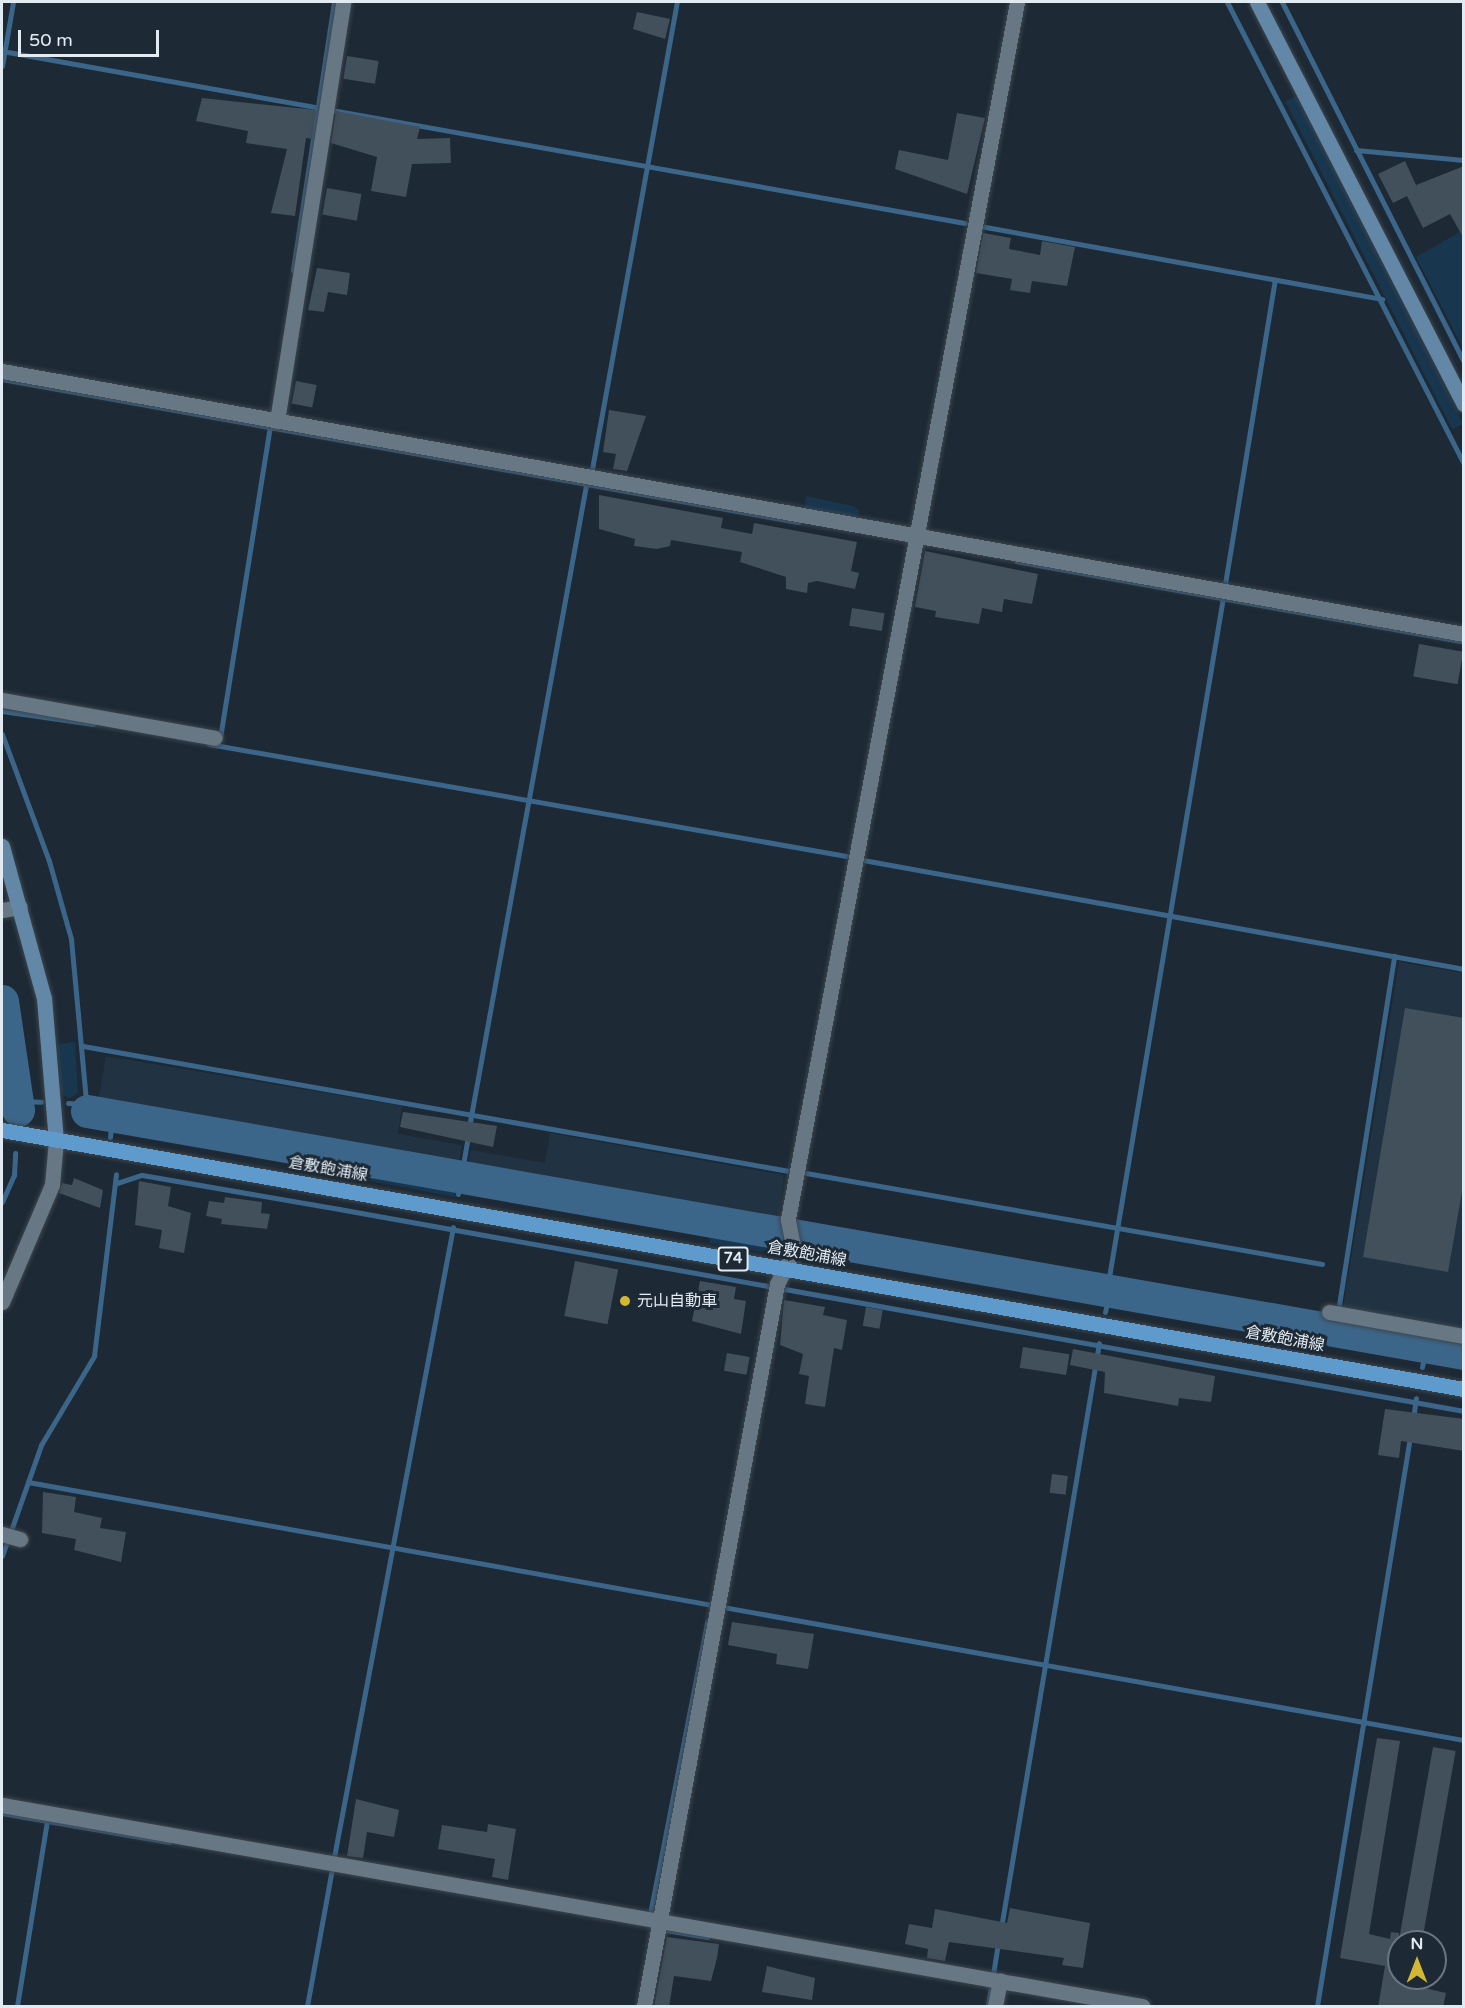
<!DOCTYPE html>
<html>
<head>
<meta charset="utf-8">
<style>
  body { margin:0 }
  #map { position:relative; width:1465px; height:2008px; overflow:hidden; background:#1d2934; font-family:"Varela Round","Noto Sans JP",sans-serif }
  div>[style] { position:absolute }
  .built>* { inset:0; background:#213342 }
  .green>* { inset:0; background:#18364e; transform-origin:0 0 }
  .stream>* { height:5px; margin:-2.5px; padding:0 2.5px; transform-origin:2.5px; border-radius:2.5px; background:#3c6689 }
  .river>* { height:33px; margin:-16.5px; padding:0 16.5px; transform-origin:16.5px; border-radius:16.5px; background:#3c6689 }
  .building>* { inset:0; background:#42505c; transform-origin:0 0 }
  .roads { filter:drop-shadow(0 0 2px #3c464f) drop-shadow(0 0 2px #3c464f) }
  .street>* { height:15px; margin:-7.5px; padding:0 7.5px; transform-origin:7.5px; border-radius:7.5px; background:#687784 }
  .secondary>* { height:15px; margin:-7.5px; padding:0 7.5px; transform-origin:7.5px; border-radius:7.5px; background:#6388a7 }
  .primary>* { height:15px; margin:-7.5px; padding:0 7.5px; transform-origin:7.5px; border-radius:7.5px; background:#5e9acb }
  .dots>* { width:16px; height:16px; translate:-50% -50%; box-sizing:border-box; border:3px solid #1d2934; border-radius:50% }
  span { translate:-50% -50%; white-space:nowrap; text-align:center; line-height:1.15; -webkit-text-stroke:6px #1d2934; paint-order:stroke }
  .shield-label span { padding:2px 4px; background:#1d2934; border:2px solid; border-radius:4px; -webkit-text-stroke-width:0 }
  .shield-label { font-size:15px; color:#e2eaf2; font-weight:700 }
  .street-label { font-size:16px; color:#e2eaf2 }
  .poi-label { font-size:16px; color:#e2eaf2 }
  .left { translate:0 -50%; text-align:left }
  .frame { position:absolute; inset:0; border:3px solid #e2eaf2; pointer-events:none }
  .north { position:absolute; left:1387px; top:1930px; width:60px; height:60px; box-sizing:border-box; background:#1d2934; border:2px solid #6c7680; border-radius:50%; rotate:0deg; font-size:16px; font-weight:700; line-height:24px; text-align:center; color:#e2eaf2 }
  .north::after { content:''; display:block; margin:auto; width:21px; height:27px; background:#d4b635; clip-path:polygon(50% 0,100% 100%,50% 72%,0 100%) }
  .scale { position:absolute; left:18px; top:30px; width:141px; height:27px; box-sizing:border-box; border:3px solid #e2eaf2; border-top:0; padding-left:8px; font-size:18px; line-height:21px; white-space:nowrap; color:#e2eaf2; -webkit-text-stroke:4px #1d2934; paint-order:stroke }
</style>
</head>
<body>
<div id="map">
  <div class="built">
    <div style="clip-path:polygon(1399px 962px,1463px 973px,1463px 1329px,1343px 1308px)"></div>
    <div style="clip-path:polygon(106px 1056px,402px 1106px,398px 1134px,462px 1145px,459px 1163px,98px 1102px)"></div>
    <div style="clip-path:polygon(550px 1133px,784px 1175px,778px 1224px,506px 1175px,506px 1170px,469px 1163px,471px 1150px,545px 1163px)"></div>
  </div>
  <div class="green">
    <div style="left:1296px;top:96px;width:368px;height:12px;rotate:63deg"></div>
    <div style="clip-path:polygon(1463px 230px,1463px 348px,1416px 257px)"></div>
    <div style="clip-path:polygon(806px 496px,853px 506px,859px 510px,857px 520px,804px 510px)"></div>
    <div style="clip-path:polygon(75px 1042px,78px 1093px,69px 1099px,61px 1092px,57px 1044px)"></div>
    <div style="clip-path:polygon(372px 1169px,458px 1183px,455px 1197px,370px 1181px)"></div>
    <div style="clip-path:polygon(711px 1228px,752px 1234px,778px 1243px,763px 1252px,709px 1243px)"></div>
  </div>
  <div class="stream">
    <div style="left:1227px;top:2px;width:519px;rotate:62.84deg"></div>
    <div style="left:1282px;top:2px;width:403px;rotate:63.2deg"></div>
    <div style="left:2px;top:51px;width:978px;rotate:10.13deg"></div>
    <div style="left:2px;top:66px;width:65px;rotate:-80.2deg"></div>
    <div style="left:1356px;top:150px;width:108px;rotate:5.3deg"></div>
    <div style="left:980px;top:226px;width:409px;rotate:10.3deg"></div>
    <div style="left:293px;top:270px;width:271px;rotate:-81.3deg"></div>
    <div style="left:2px;top:379px;width:809px;rotate:10.18deg"></div>
    <div style="left:592px;top:469px;width:475px;rotate:-79.7deg"></div>
    <div style="left:1016px;top:561px;width:455px;rotate:10.2deg"></div>
    <div style="left:1225px;top:584px;width:308px;rotate:-80.7deg"></div>
    <div style="left:2px;top:711px;width:92px;rotate:8.1deg"></div>
    <div style="left:2px;top:734px;width:135px;rotate:69.7deg"></div>
    <div style="left:49px;top:861px;width:81px;rotate:74.2deg"></div>
    <div style="left:71px;top:939px;width:173px;rotate:84.7deg"></div>
    <div style="left:220px;top:738px;width:317px;rotate:-80.9deg"></div>
    <div style="left:209px;top:744px;width:647px;rotate:9.97deg"></div>
    <div style="left:863px;top:860px;width:611px;rotate:10.28deg"></div>
    <div style="left:83px;top:1046px;width:717px;rotate:10.04deg"></div>
    <div style="left:16px;top:1101px;width:25px;rotate:2deg"></div>
    <div style="left:68px;top:1103px;width:16px;rotate:4deg"></div>
    <div style="left:469px;top:1127px;width:653px;rotate:-79.67deg"></div>
    <div style="left:110px;top:1137px;width:20px;rotate:-84deg"></div>
    <div style="left:806px;top:1173px;width:524px;rotate:10deg"></div>
    <div style="left:117px;top:1183px;width:26px;rotate:-18deg"></div>
    <div style="left:142px;top:1175px;width:200px;rotate:9.8deg"></div>
    <div style="left:339px;top:1209px;width:1143px;rotate:10.18deg"></div>
    <div style="left:458px;top:1194px;width:59px;rotate:-80.2deg"></div>
    <div style="left:2px;top:1202px;width:30px;rotate:-66deg"></div>
    <div style="left:14px;top:1175px;width:22px;rotate:-87deg"></div>
    <div style="left:1107px;top:1289px;width:702px;rotate:-80.48deg"></div>
    <div style="left:1105px;top:1312px;width:23px;rotate:-77deg"></div>
    <div style="left:1335px;top:1330px;width:379px;rotate:-81deg"></div>
    <div style="left:1422px;top:1367px;width:21px;rotate:-79deg"></div>
    <div style="left:1413px;top:1419px;width:21px;rotate:-82deg"></div>
    <div style="left:28px;top:1482px;width:1459px;rotate:10.19deg"></div>
    <div style="left:2px;top:1556px;width:118px;rotate:-70.6deg"></div>
    <div style="left:41px;top:1445px;width:104px;rotate:-59.2deg"></div>
    <div style="left:94px;top:1356px;width:183px;rotate:-83.1deg"></div>
    <div style="left:2px;top:1813px;width:170px;rotate:9.8deg"></div>
    <div style="left:334px;top:1857px;width:641px;rotate:-79.3deg"></div>
    <div style="left:649px;top:1919px;width:303px;rotate:-78.9deg"></div>
    <div style="left:1001px;top:1928px;width:593px;rotate:-80.49deg"></div>
    <div style="left:660px;top:1929px;width:48px;rotate:9.7deg"></div>
    <div style="left:17px;top:2006px;width:187px;rotate:-80.8deg"></div>
    <div style="left:307px;top:2006px;width:140px;rotate:-79.7deg"></div>
    <div style="left:988px;top:2006px;width:64px;rotate:-81deg"></div>
    <div style="left:1317px;top:2006px;width:577px;rotate:-80.72deg"></div>
  </div>
  <div class="river">
    <div style="left:2px;top:1001px;width:110px;rotate:81.6deg"></div>
    <div style="left:87px;top:1111px;width:1398px;rotate:9.97deg"></div>
  </div>
  <div class="building">
    <div style="clip-path:polygon(637px 12px,670px 19px,665px 39px,633px 29px)"></div>
    <div style="left:347px;top:56px;width:32px;height:23px;rotate:9deg"></div>
    <div style="clip-path:polygon(202px 98px,316px 110px,312px 139px,306px 138px,295px 216px,271px 213px,287px 149px,246px 143px,248px 131px,196px 121px)"></div>
    <div style="clip-path:polygon(336px 111px,420px 127px,417px 139px,450px 138px,451px 163px,412px 164px,406px 197px,371px 191px,377px 157px,331px 143px)"></div>
    <div style="clip-path:polygon(957px 113px,985px 118px,967px 194px,895px 169px,899px 150px,948px 160px)"></div>
    <div style="clip-path:polygon(1405px 161px,1416px 185px,1464px 166px,1464px 239px,1450px 214px,1423px 228px,1407px 196px,1393px 203px,1378px 174px)"></div>
    <div style="left:327px;top:188px;width:35px;height:27px;rotate:10deg"></div>
    <div style="clip-path:polygon(983px 233px,1011px 238px,1009px 249px,1040px 255px,1042px 241px,1075px 247px,1067px 286px,1032px 281px,1030px 293px,1010px 290px,1012px 279px,976px 273px)"></div>
    <div style="clip-path:polygon(317px 268px,350px 273px,347px 295px,328px 292px,324px 312px,308px 310px)"></div>
    <div style="left:296px;top:381px;width:21px;height:23px;rotate:11deg"></div>
    <div style="clip-path:polygon(609px 410px,646px 416px,627px 471px,613px 469px,616px 454px,603px 452px)"></div>
    <div style="clip-path:polygon(599px 495px,723px 518px,721px 528px,752px 534px,754px 523px,857px 542px,851px 571px,859px 573px,855px 589px,817px 581px,808px 583px,807px 593px,786px 589px,786px 577px,740px 562px,742px 552px,671px 540px,670px 546px,657px 549px,634px 546px,635px 539px,599px 529px)"></div>
    <div style="clip-path:polygon(925px 551px,1038px 574px,1032px 604px,1004px 599px,1002px 612px,982px 608px,979px 624px,935px 617px,936px 611px,915px 607px)"></div>
    <div style="left:852px;top:608px;width:33px;height:18px;rotate:9deg"></div>
    <div style="left:1419px;top:644px;width:45px;height:33px;rotate:10deg"></div>
    <div style="clip-path:polygon(1405px 1008px,1464px 1018px,1464px 1180px,1448px 1272px,1363px 1257px)"></div>
    <div style="clip-path:polygon(403px 1112px,497px 1126px,493px 1147px,400px 1127px)"></div>
    <div style="clip-path:polygon(74px 1178px,103px 1190px,100px 1208px,59px 1193px,62px 1183px,72px 1185px)"></div>
    <div style="clip-path:polygon(139px 1181px,171px 1187px,168px 1206px,191px 1213px,184px 1253px,159px 1248px,162px 1230px,135px 1225px)"></div>
    <div style="clip-path:polygon(225px 1197px,262px 1202px,261px 1213px,270px 1214px,267px 1229px,221px 1224px,222px 1219px,206px 1216px,209px 1201px,224px 1203px)"></div>
    <div style="left:575px;top:1261px;width:44px;height:56px;rotate:11deg"></div>
    <div style="clip-path:polygon(700px 1281px,736px 1287px,734px 1299px,746px 1301px,741px 1334px,692px 1321px)"></div>
    <div style="clip-path:polygon(784px 1300px,825px 1307px,823px 1315px,847px 1320px,842px 1350px,834px 1348px,825px 1407px,805px 1404px,809px 1376px,799px 1374px,803px 1354px,780px 1345px)"></div>
    <div style="left:866px;top:1307px;width:17px;height:19px;rotate:10deg"></div>
    <div style="left:1023px;top:1347px;width:47px;height:21px;rotate:9deg"></div>
    <div style="clip-path:polygon(1073px 1349px,1215px 1376px,1211px 1402px,1179px 1398px,1178px 1406px,1104px 1393px,1105px 1372px,1070px 1365px)"></div>
    <div style="left:727px;top:1353px;width:23px;height:18px;rotate:10deg"></div>
    <div style="clip-path:polygon(1385px 1409px,1464px 1419px,1464px 1451px,1401px 1441px,1399px 1458px,1378px 1455px)"></div>
    <div style="left:1052px;top:1474px;width:16px;height:19px;rotate:7deg"></div>
    <div style="clip-path:polygon(43px 1492px,76px 1497px,74px 1512px,102px 1518px,100px 1528px,126px 1532px,121px 1562px,74px 1550px,76px 1539px,42px 1533px)"></div>
    <div style="clip-path:polygon(732px 1622px,814px 1634px,808px 1669px,776px 1664px,777px 1654px,728px 1645px)"></div>
    <div style="clip-path:polygon(1377px 1738px,1400px 1741px,1369px 1934px,1390px 1939px,1391px 1932px,1399px 1933px,1399px 1982px,1446px 1993px,1443px 2007px,1378px 2007px,1385px 1966px,1340px 1958px)"></div>
    <div style="left:1433px;top:1747px;width:23px;height:197px;rotate:10deg"></div>
    <div style="clip-path:polygon(356px 1799px,399px 1810px,394px 1837px,367px 1832px,363px 1858px,347px 1856px)"></div>
    <div style="clip-path:polygon(488px 1824px,516px 1829px,508px 1880px,492px 1877px,495px 1859px,438px 1849px,442px 1825px,487px 1832px)"></div>
    <div style="clip-path:polygon(1010px 1908px,1090px 1923px,1083px 1968px,1062px 1965px,1064px 1958px,949px 1942px,945px 1961px,927px 1958px,928px 1949px,905px 1944px,909px 1924px,932px 1928px,935px 1909px,1007px 1923px)"></div>
    <div style="clip-path:polygon(667px 1937px,719px 1944px,717px 1958px,711px 1981px,674px 1976px,669px 2007px,654px 2007px)"></div>
    <div style="clip-path:polygon(767px 1966px,815px 1978px,812px 2000px,762px 1992px)"></div>
  </div>
  <div class="roads">
    <div class="street">
      <div style="left:2px;top:371px;width:1485px;rotate:10.2deg"></div>
      <div style="left:277px;top:421px;width:424px;rotate:-81deg"></div>
      <div style="left:2px;top:700px;width:216px;rotate:10.1deg"></div>
      <div style="left:2px;top:910px;width:18px;rotate:-9deg"></div>
      <div style="left:2px;top:1302px;width:127px;rotate:-66.9deg"></div>
      <div style="left:52px;top:1185px;width:45px;rotate:-84.9deg"></div>
      <div style="left:1329px;top:1312px;width:137px;rotate:10.1deg"></div>
      <div style="left:2px;top:1534px;width:19px;rotate:16deg"></div>
      <div style="left:2px;top:1805px;width:1158px;rotate:10deg"></div>
      <div style="left:644px;top:2006px;width:734px;rotate:-79.56deg"></div>
      <div style="left:777px;top:1284px;width:37px;rotate:-63deg"></div>
      <div style="left:794px;top:1251px;width:33px;rotate:-101deg"></div>
      <div style="left:788px;top:1219px;width:1238px;rotate:-79.34deg"></div>
      <div style="left:995px;top:2006px;width:26px;rotate:-79deg"></div>
    </div>
    <div class="secondary">
      <div style="left:1257px;top:2px;width:452px;rotate:62.8deg"></div>
      <div style="left:2px;top:846px;width:158px;rotate:74.6deg"></div>
      <div style="left:44px;top:998px;width:143px;rotate:85.2deg"></div>
    </div>
    <div class="primary">
      <div style="left:2px;top:1130px;width:1485px;rotate:10.05deg"></div>
    </div>
  </div>
  <div class="dots">
    <div style="left:625px;top:1301px;background:#d4b635"></div>
  </div>
  <div class="shield-label">
    <span style="left:733px;top:1259px">74</span>
  </div>
  <div class="street-label">
    <span style="left:328px;top:1169px;rotate:10deg">倉敷飽浦線</span>
    <span style="left:807px;top:1254px;rotate:10deg">倉敷飽浦線</span>
    <span style="left:1285px;top:1339px;rotate:10deg">倉敷飽浦線</span>
  </div>
  <div class="poi-label">
    <span class="left" style="left:637px;top:1301px">元山自動車</span>
  </div>
  <div class="frame"></div>
  <div class="north">N</div>
  <div class="scale">50 m</div>
</div>
</body>
</html>
